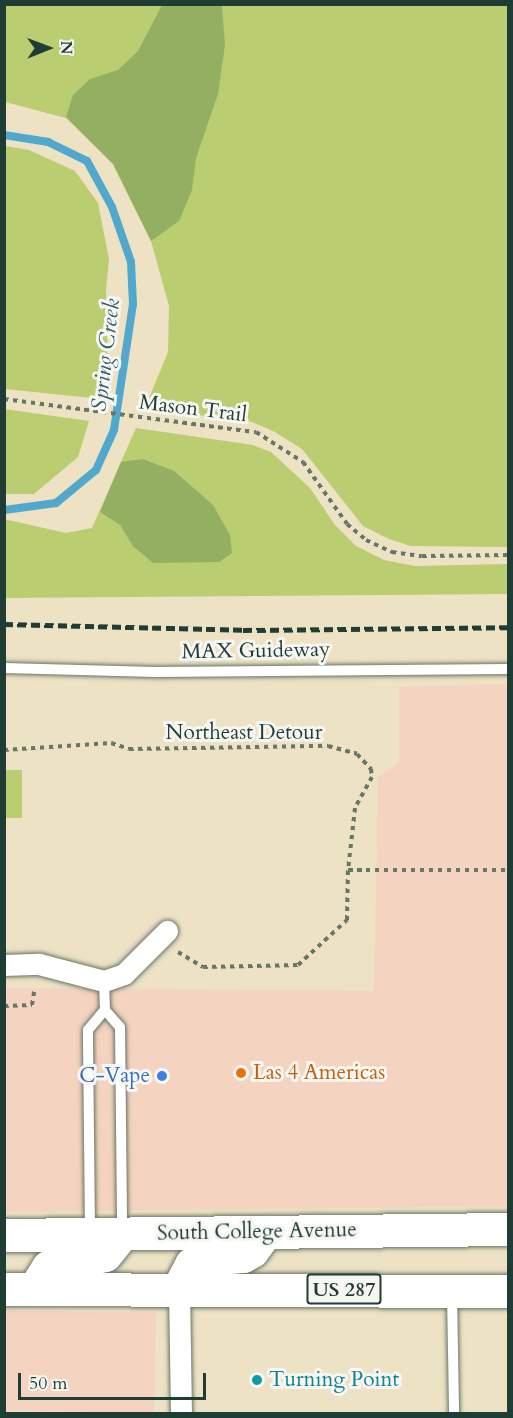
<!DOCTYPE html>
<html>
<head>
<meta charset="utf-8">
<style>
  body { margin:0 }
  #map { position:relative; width:513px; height:1418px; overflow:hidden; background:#ede2c4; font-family:Cardo,serif }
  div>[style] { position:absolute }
  .built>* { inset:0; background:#f5d3c1; transform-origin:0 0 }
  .green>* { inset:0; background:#bacd70; transform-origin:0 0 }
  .forest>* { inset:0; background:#93b062 }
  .stream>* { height:8px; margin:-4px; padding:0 4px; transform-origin:4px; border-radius:4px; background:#51a8cd }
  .path>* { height:4px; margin-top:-2px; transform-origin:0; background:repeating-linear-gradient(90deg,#677766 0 4.5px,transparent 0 9px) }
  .roads { filter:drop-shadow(0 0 2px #677766) drop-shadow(0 0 2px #677766) }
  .lane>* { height:10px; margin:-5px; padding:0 5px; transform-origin:5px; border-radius:5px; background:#fff }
  .street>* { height:21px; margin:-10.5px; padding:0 10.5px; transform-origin:10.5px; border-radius:10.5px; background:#fff }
  .highway>* { height:33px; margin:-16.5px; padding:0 16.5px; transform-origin:16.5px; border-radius:16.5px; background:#fff }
  .rail>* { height:4.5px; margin-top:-2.25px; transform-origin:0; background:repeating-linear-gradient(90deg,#1f3d34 0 9px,transparent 0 13.5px) }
  .dots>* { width:16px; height:16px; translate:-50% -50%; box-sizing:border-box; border:3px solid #f6f6f2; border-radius:50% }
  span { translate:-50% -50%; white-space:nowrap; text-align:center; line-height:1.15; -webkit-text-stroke:6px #f6f6f2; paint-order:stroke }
  .shield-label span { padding:2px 4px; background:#f6f6f2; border:2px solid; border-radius:4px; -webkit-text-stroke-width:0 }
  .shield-label { font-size:20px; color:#1f3d34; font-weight:700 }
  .street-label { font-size:21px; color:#1f3d34 }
  .food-label { font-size:21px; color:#c56008 }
  .left { translate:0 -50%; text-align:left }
  .shop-label { font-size:21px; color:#366cbe }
  .right { translate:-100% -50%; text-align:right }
  .culture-label { font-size:21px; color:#0d838f }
  .water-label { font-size:22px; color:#2e5d62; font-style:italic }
  .frame { position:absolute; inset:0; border:6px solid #1f3d34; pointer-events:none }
  .north { position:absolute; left:18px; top:18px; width:60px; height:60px; -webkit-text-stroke:4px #f6f6f2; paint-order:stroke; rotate:89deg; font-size:16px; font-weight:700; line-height:24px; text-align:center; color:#1f3d34 }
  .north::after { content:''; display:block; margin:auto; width:21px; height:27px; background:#1f3d34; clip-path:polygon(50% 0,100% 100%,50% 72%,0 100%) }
  .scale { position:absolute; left:18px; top:1373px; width:188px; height:27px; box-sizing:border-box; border:3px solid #1f3d34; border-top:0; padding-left:8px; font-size:18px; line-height:21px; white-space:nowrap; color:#1f3d34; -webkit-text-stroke:4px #f6f6f2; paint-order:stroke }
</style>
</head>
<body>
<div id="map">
  <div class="built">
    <div style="clip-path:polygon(508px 684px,508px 1206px,5px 1212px,4px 988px,374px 991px,378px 777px,399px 762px,399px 687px)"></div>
    <div style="left:156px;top:1313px;width:100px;height:151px;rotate:91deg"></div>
  </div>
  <div class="green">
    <div style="clip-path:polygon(5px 5px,508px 5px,508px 547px,411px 546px,389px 539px,363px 526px,302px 449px,275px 432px,252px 422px,145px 408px,168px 352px,169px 306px,151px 241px,113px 164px,66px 118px,5px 102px)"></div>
    <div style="clip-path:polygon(5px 146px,29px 150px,75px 171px,98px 203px,109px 259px,106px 290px,108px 373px,102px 399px,5px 389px)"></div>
    <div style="clip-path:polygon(4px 409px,89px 421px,78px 457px,34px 494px,5px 494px)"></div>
    <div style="clip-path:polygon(136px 428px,253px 445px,271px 452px,310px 488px,335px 525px,356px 546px,384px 560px,415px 566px,508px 564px,508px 594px,5px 598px,4px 519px,66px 533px,92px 528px)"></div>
    <div style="left:22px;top:770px;width:48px;height:17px;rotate:90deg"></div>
  </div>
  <div class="forest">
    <div style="clip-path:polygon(222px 5px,225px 45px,218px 94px,196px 158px,192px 190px,179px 221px,151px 241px,113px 164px,66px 117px,73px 95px,90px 79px,118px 70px,138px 51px,162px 5px)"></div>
    <div style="clip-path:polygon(143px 459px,174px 471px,213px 505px,230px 535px,232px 553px,219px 562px,153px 563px,133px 546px,120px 525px,100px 512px,121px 462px)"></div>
  </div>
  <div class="stream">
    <div style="left:4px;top:135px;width:45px;rotate:9deg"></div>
    <div style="left:48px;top:142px;width:43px;rotate:26deg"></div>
    <div style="left:87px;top:161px;width:52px;rotate:61.5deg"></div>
    <div style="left:112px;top:207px;width:58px;rotate:70.9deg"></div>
    <div style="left:131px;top:262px;width:42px;rotate:87.3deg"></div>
    <div style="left:133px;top:304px;width:127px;rotate:98.6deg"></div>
    <div style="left:114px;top:430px;width:44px;rotate:114.2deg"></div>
    <div style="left:96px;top:470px;width:52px;rotate:140.5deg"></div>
    <div style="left:56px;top:503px;width:52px;rotate:172.3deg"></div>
  </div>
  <div class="path">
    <div style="left:4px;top:399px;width:254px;rotate:7.5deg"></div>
    <div style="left:256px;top:432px;width:56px;rotate:32.6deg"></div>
    <div style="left:303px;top:462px;width:76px;rotate:54.6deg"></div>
    <div style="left:347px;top:524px;width:25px;rotate:40deg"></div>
    <div style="left:366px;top:540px;width:29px;rotate:25deg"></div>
    <div style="left:392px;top:552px;width:30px;rotate:8deg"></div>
    <div style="left:422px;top:556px;width:86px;rotate:-0.7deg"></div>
    <div style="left:4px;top:750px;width:107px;rotate:-3.7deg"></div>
    <div style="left:111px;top:743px;width:19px;rotate:18deg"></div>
    <div style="left:129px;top:749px;width:199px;rotate:-0.9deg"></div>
    <div style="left:328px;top:746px;width:30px;rotate:15deg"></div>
    <div style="left:357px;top:754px;width:21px;rotate:47deg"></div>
    <div style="left:371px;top:769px;width:8px;rotate:83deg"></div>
    <div style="left:372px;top:777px;width:35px;rotate:119deg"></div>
    <div style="left:355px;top:808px;width:62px;rotate:96.4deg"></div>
    <div style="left:178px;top:952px;width:29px;rotate:31deg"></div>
    <div style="left:203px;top:967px;width:95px;rotate:-1.2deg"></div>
    <div style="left:298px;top:965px;width:67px;rotate:-42.6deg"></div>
    <div style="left:347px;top:920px;width:50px;rotate:-88.9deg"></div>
    <div style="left:348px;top:870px;width:160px"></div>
    <div style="left:4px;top:1006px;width:28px;rotate:-2deg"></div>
    <div style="left:32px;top:1005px;width:18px;rotate:-81deg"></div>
  </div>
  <div class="roads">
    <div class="lane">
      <div style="left:4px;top:668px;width:152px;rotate:1.5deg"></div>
      <div style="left:156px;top:672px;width:352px;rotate:-0.5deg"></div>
      <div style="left:104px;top:981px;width:29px;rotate:88deg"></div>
      <div style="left:105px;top:1010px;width:23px;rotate:49deg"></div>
      <div style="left:120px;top:1027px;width:203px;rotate:89.4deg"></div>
      <div style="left:90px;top:1231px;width:201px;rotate:-90.6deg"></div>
      <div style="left:88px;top:1030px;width:26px;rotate:-50deg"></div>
      <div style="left:452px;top:1294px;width:120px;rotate:89deg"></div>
    </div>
    <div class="street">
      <div style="left:4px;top:965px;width:35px;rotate:-2deg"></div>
      <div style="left:39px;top:964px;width:67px;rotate:14.7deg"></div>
      <div style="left:104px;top:981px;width:21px;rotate:-19deg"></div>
      <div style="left:124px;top:974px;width:61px;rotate:-45deg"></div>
      <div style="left:179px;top:1287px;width:127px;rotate:89.1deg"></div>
    </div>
    <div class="highway">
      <div style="left:4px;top:1235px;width:504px;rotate:-0.68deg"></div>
      <div style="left:179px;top:1287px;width:26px;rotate:-62deg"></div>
      <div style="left:191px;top:1264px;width:12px;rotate:-24deg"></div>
      <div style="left:202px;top:1259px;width:41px;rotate:-4.2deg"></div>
      <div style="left:243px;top:1256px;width:10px;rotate:-29deg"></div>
      <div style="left:252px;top:1251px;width:22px;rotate:-54deg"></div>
      <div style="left:4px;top:1289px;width:504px;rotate:0.23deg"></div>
      <div style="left:34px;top:1289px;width:26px;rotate:-58deg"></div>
      <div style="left:48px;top:1267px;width:58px;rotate:-11.9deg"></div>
      <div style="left:105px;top:1255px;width:27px;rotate:-51deg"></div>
    </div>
  </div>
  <div class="rail">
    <div style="left:4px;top:624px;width:239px;rotate:1.4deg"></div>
    <div style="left:243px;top:630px;width:265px;rotate:-0.6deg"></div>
  </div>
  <div class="dots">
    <div style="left:241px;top:1073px;background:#e8710a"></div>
    <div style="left:162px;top:1076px;background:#3f7fe0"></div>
    <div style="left:257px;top:1380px;background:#0f9aa8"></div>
  </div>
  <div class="shield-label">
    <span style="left:344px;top:1289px">US 287</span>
  </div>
  <div class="street-label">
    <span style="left:193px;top:409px;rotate:7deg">Mason Trail</span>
    <span style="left:256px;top:651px;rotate:-1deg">MAX Guideway</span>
    <span style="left:244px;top:733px">Northeast Detour</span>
    <span style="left:257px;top:1232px;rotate:-1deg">South College Avenue</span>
  </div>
  <div class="food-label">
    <span class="left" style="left:253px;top:1073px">Las 4 Americas</span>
  </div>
  <div class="shop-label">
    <span class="right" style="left:150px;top:1076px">C-Vape</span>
  </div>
  <div class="culture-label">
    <span class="left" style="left:269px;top:1380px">Turning Point</span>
  </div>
  <div class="water-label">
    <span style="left:106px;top:355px;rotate:-83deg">Spring Creek</span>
  </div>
  <div class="frame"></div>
  <div class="north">N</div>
  <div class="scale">50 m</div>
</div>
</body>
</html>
